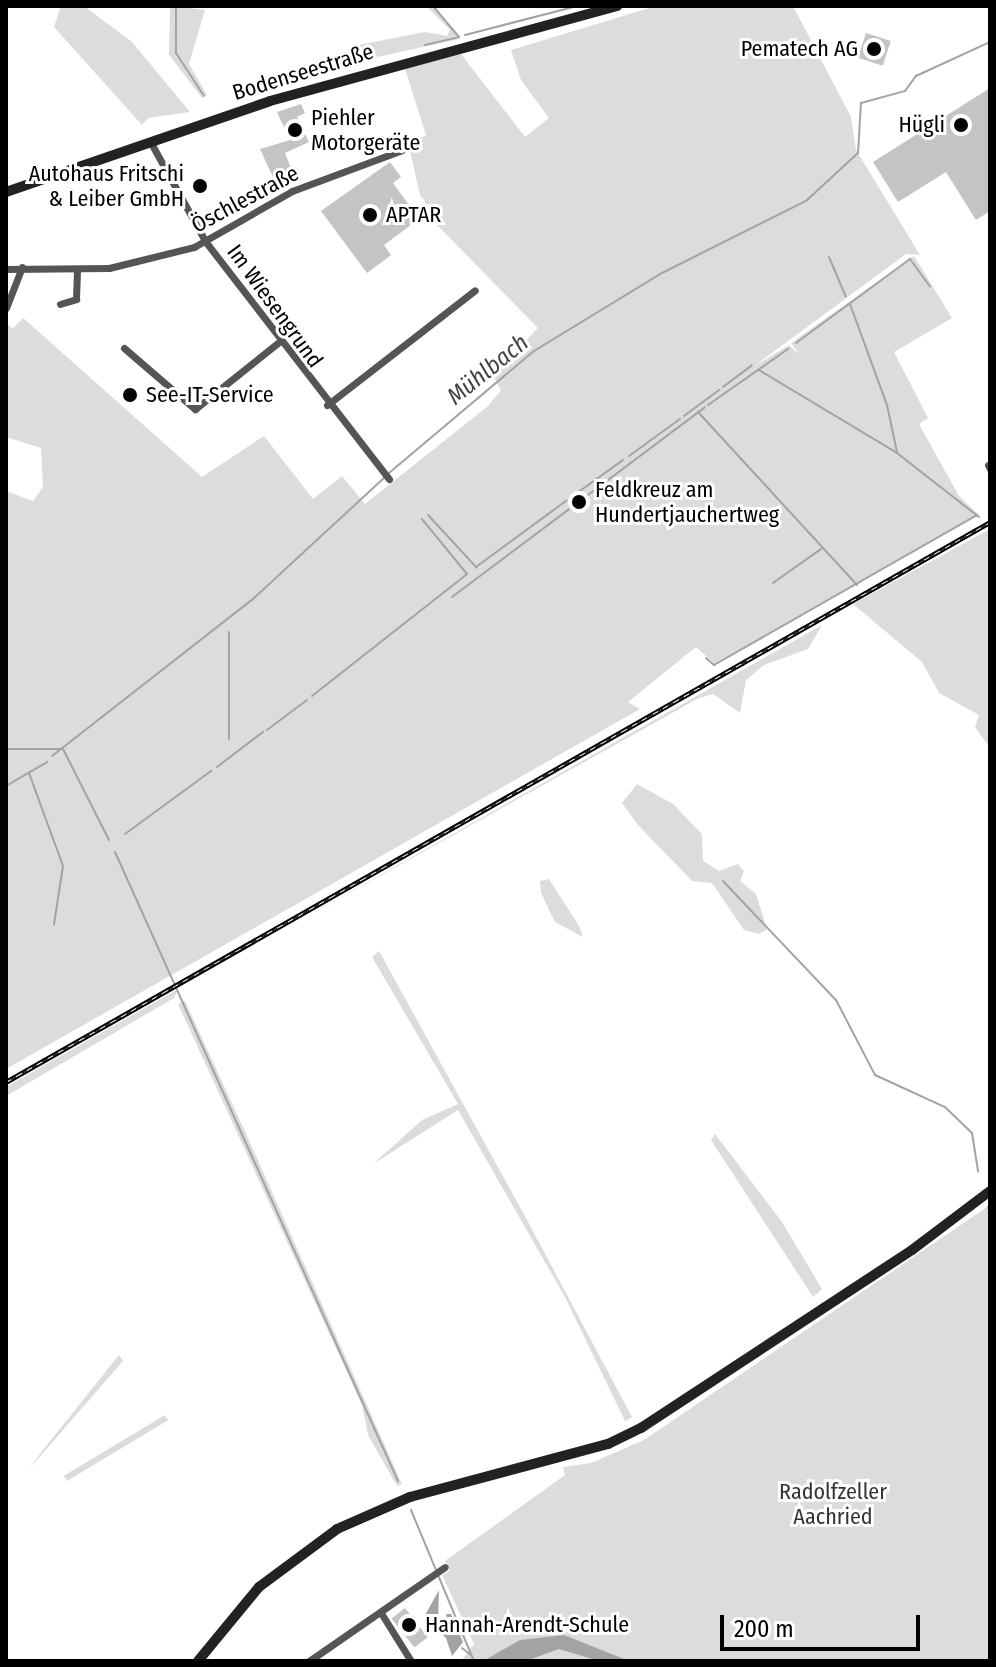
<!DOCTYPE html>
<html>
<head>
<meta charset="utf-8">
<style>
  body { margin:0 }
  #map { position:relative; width:996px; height:1667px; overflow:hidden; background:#fff; font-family:"Fira Sans Condensed",sans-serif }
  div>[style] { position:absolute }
  .green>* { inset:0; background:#dcdcdc; transform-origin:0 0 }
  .water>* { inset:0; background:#a3a3a3 }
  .stream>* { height:2px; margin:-1px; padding:0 1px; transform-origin:1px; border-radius:1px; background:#a3a3a3 }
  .building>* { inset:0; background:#c4c4c4; transform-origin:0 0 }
  .street>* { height:7px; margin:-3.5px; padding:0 3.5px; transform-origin:3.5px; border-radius:3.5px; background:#555 }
  .secondary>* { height:10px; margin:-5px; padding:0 5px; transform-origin:5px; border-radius:5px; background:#222 }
  .rail>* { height:5px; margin-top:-2.5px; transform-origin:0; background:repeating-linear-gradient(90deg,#fff 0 6px,#000 0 12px); box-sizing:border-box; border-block:2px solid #000 }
  .dots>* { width:22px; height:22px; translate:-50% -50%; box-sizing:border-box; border:4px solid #fff; border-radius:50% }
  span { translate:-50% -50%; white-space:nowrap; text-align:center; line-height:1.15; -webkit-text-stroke:6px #fff; paint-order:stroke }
  .poi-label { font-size:22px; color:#000 }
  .right { translate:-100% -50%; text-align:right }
  .left { translate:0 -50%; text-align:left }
  .street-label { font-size:22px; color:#000 }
  .park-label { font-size:22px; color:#333 }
  .water-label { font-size:24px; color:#444; font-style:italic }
  .frame { position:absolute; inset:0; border:8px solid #000; pointer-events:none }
  .scale { position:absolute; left:720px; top:1615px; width:200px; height:36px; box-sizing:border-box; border:4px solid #000; border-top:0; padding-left:10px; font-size:24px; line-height:28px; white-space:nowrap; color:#000; -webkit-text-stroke:6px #fff; paint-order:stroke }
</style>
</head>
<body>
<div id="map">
  <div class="green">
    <div style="clip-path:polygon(61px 6px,84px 6px,132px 42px,190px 112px,148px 118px,142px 125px,54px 27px)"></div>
    <div style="clip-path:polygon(170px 6px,205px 10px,189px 64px,207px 95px,202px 98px,169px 55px)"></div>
    <div style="clip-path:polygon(426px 6px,435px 6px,459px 39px,355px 62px,353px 46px,425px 32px,447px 36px,450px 30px)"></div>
    <div style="clip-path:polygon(656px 6px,793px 6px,851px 117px,856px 150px,920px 255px,906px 254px,753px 367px,789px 345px,800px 355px,791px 343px,914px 256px,952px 318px,894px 352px,928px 418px,919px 424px,959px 496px,979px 515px,715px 664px,696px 647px,628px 702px,640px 709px,6px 1069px,6px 491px,33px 501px,43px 487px,41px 448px,6px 437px,6px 324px,13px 328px,23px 318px,202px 477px,264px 436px,313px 499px,342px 476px,365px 504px,488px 406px,501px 390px,493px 375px,538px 328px,437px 225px,420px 195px,409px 146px,426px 135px,405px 69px,461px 54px,525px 137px,549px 118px,521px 80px,511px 50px)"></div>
    <div style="clip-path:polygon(990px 529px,990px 748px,975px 727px,979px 715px,939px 693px,922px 662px,853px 604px)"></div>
    <div style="clip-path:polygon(822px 625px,808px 649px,764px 665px,746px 680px,740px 713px,713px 694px,699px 698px,294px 924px)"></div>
    <div style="clip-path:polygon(637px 784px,673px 804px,702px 834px,703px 861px,719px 871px,738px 864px,744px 871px,740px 881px,756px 894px,767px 929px,759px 934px,744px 930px,712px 883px,692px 881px,638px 825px,622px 803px)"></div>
    <div style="clip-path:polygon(549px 879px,579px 926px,583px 937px,555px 922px,541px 893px,540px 881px)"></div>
    <div style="clip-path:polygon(379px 951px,526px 1218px,632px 1417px,625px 1421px,565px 1297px,458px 1110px,373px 1164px,422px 1120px,458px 1104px,372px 957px)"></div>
    <div style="clip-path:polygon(178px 989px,174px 998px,6px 1096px,6px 1087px)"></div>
    <div style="clip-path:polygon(185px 1001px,248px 1138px,402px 1484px,397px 1486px,368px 1435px,362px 1405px,178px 1004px)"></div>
    <div style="clip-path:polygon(715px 1134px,782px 1222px,822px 1289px,813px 1297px,711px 1140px)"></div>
    <div style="clip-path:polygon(990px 1205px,990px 1661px,461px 1661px,474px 1644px,442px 1575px,450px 1570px,445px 1561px,565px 1475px,563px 1467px,591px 1463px,644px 1440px)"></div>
    <div style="clip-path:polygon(119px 1355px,123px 1361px,30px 1468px,39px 1455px)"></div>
    <div style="left:165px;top:1415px;width:6px;height:118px;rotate:59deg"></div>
  </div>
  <div class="water">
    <div style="clip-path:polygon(439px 1590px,438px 1625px,451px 1629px,446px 1614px,451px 1614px,463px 1642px,452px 1656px,446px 1638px,424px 1617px)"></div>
    <div style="clip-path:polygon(564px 1635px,629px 1661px,599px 1661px,559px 1649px,526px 1661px,483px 1661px,520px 1640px)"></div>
  </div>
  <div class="stream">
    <div style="left:176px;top:6px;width:47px;rotate:90deg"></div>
    <div style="left:176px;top:53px;width:51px;rotate:56.9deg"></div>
    <div style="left:465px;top:35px;width:116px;rotate:-14.5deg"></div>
    <div style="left:425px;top:45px;width:35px;rotate:-13deg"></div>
    <div style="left:459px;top:37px;width:40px;rotate:-130deg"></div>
    <div style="left:829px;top:257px;width:43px;rotate:67deg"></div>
    <div style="left:850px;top:304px;width:108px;rotate:69.9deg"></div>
    <div style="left:887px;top:405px;width:48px;rotate:78deg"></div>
    <div style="left:796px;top:343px;width:142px;rotate:-36.4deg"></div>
    <div style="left:910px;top:259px;width:34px;rotate:54deg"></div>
    <div style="left:759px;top:370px;width:161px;rotate:31deg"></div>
    <div style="left:897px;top:453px;width:104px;rotate:38deg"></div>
    <div style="left:723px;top:387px;width:36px;rotate:-37deg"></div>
    <div style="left:708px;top:405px;width:98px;rotate:-35deg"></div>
    <div style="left:698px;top:412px;width:235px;rotate:47.4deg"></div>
    <div style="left:684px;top:416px;width:44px;rotate:-36.6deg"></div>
    <div style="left:629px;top:456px;width:63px;rotate:-36deg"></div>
    <div style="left:389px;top:473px;width:189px;rotate:-40.1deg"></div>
    <div style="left:534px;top:351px;width:150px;rotate:-31.4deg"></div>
    <div style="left:662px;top:273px;width:161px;rotate:-26.6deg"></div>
    <div style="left:806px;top:201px;width:71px;rotate:-42.7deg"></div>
    <div style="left:858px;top:153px;width:50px;rotate:-86.6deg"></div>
    <div style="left:861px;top:103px;width:46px;rotate:-15.3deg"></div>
    <div style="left:905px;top:91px;width:19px;rotate:-54deg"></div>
    <div style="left:916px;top:76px;width:81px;rotate:-24.7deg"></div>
    <div style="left:570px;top:498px;width:65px;rotate:-35.6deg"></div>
    <div style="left:580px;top:501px;width:156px;rotate:-36.9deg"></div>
    <div style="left:428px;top:515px;width:71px;rotate:47.3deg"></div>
    <div style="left:476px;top:567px;width:112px;rotate:-36.3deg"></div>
    <div style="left:773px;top:583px;width:59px;rotate:-35.3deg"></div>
    <div style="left:452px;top:597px;width:146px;rotate:-36.9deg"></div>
    <div style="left:706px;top:658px;width:11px;rotate:41deg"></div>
    <div style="left:714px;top:665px;width:303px;rotate:-29.7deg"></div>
    <div style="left:312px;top:696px;width:197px;rotate:-38.2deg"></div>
    <div style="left:467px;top:574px;width:71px;rotate:-129.3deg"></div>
    <div style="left:267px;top:730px;width:50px;rotate:-36.9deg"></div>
    <div style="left:229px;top:739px;width:107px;rotate:-90deg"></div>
    <div style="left:6px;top:749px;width:55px"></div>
    <div style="left:63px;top:749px;width:102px;rotate:63.2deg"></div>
    <div style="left:52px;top:756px;width:256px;rotate:-38deg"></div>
    <div style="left:254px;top:598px;width:178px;rotate:-42.7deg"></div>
    <div style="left:217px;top:767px;width:58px;rotate:-37.3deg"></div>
    <div style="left:29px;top:773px;width:99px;rotate:69.9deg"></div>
    <div style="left:63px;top:866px;width:59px;rotate:98.8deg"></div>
    <div style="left:6px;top:786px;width:48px;rotate:-30.3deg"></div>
    <div style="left:125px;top:834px;width:107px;rotate:-36.2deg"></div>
    <div style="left:115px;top:852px;width:690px;rotate:65.78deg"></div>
    <div style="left:723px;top:881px;width:164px;rotate:46.5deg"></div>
    <div style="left:836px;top:1000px;width:85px;rotate:62.5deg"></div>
    <div style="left:875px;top:1075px;width:77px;rotate:24.6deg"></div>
    <div style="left:945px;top:1107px;width:37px;rotate:44deg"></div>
    <div style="left:972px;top:1133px;width:39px;rotate:81deg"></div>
    <div style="left:988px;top:1207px;width:5px;rotate:68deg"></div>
    <div style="left:411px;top:1510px;width:164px;rotate:67.4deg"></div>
    <div style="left:462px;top:1648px;width:11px;rotate:38deg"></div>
  </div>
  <div class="building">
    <div style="left:866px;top:33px;width:26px;height:26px;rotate:18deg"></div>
    <div style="clip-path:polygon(990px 88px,990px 211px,976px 220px,946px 172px,898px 202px,873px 162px)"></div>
    <div style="clip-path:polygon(301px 104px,305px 113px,297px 117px,309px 142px,285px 153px,294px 176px,276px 184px,260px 149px,290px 140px,277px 112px)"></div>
    <div style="clip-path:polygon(390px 162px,401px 177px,393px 183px,419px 219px,384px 245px,391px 255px,367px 273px,321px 211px)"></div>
    <div style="left:405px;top:1608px;width:37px;height:17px;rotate:52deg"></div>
  </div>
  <div class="street">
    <div style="left:151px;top:143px;width:112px;rotate:61.1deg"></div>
    <div style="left:205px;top:241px;width:301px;rotate:52.3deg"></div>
    <div style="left:6px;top:269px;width:103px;rotate:-0.6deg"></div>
    <div style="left:109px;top:268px;width:88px;rotate:-13.9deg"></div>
    <div style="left:194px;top:247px;width:113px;rotate:-29.7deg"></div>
    <div style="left:292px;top:191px;width:117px;rotate:-20.4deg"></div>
    <div style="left:60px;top:304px;width:17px;rotate:-17deg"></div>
    <div style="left:76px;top:299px;width:28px;rotate:-88deg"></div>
    <div style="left:6px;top:308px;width:44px;rotate:-68.7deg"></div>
    <div style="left:124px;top:348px;width:94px;rotate:40.7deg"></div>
    <div style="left:195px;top:409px;width:107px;rotate:-38.6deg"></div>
    <div style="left:327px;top:405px;width:187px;rotate:-37.8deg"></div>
    <div style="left:988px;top:465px;width:4px;rotate:63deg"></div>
    <div style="left:381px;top:1613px;width:57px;rotate:58deg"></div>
    <div style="left:309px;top:1661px;width:165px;rotate:-34.7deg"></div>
  </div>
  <div class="secondary">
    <div style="left:6px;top:192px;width:279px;rotate:-19deg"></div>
    <div style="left:270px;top:101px;width:360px;rotate:-15.3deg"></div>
    <div style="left:198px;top:1661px;width:96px;rotate:-50.5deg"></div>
    <div style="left:259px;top:1587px;width:97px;rotate:-36.6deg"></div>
    <div style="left:337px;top:1529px;width:80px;rotate:-23.7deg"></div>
    <div style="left:410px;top:1497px;width:205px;rotate:-15deg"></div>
    <div style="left:608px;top:1444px;width:37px;rotate:-26deg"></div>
    <div style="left:641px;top:1428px;width:324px;rotate:-33.3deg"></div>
    <div style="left:912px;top:1250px;width:98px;rotate:-37.1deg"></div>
  </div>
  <div class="rail">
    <div style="left:6px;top:1082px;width:1132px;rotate:-29.64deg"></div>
  </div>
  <div class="dots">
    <div style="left:874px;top:49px;background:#000"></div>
    <div style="left:961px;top:125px;background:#000"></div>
    <div style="left:295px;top:130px;background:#000"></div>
    <div style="left:200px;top:186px;background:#000"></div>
    <div style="left:370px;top:215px;background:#000"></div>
    <div style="left:130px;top:395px;background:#000"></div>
    <div style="left:579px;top:502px;background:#000"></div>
    <div style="left:409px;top:1625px;background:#000"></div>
  </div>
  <div class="poi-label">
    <span class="right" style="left:858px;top:49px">Pematech AG</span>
    <span class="left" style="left:311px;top:130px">Piehler<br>Motorgeräte</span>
    <span class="right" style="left:945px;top:125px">Hügli</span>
    <span class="right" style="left:184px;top:186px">Autohaus Fritschi<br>&amp; Leiber GmbH</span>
    <span class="left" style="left:386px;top:215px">APTAR</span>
    <span class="left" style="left:146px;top:395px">See-IT-Service</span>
    <span class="left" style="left:595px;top:502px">Feldkreuz am<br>Hundertjauchertweg</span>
    <span class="left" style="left:425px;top:1625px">Hannah-Arendt-Schule</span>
  </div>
  <div class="street-label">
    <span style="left:303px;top:72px;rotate:-17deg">Bodenseestraße</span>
    <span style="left:245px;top:199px;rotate:-28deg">Öschlestraße</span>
    <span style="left:275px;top:306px;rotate:54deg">Im Wiesengrund</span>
  </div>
  <div class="park-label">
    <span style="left:833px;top:1504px">Radolfzeller<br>Aachried</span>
  </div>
  <div class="water-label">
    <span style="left:488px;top:370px;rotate:-39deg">Mühlbach</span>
  </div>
  <div class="frame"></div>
  <div class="scale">200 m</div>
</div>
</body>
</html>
